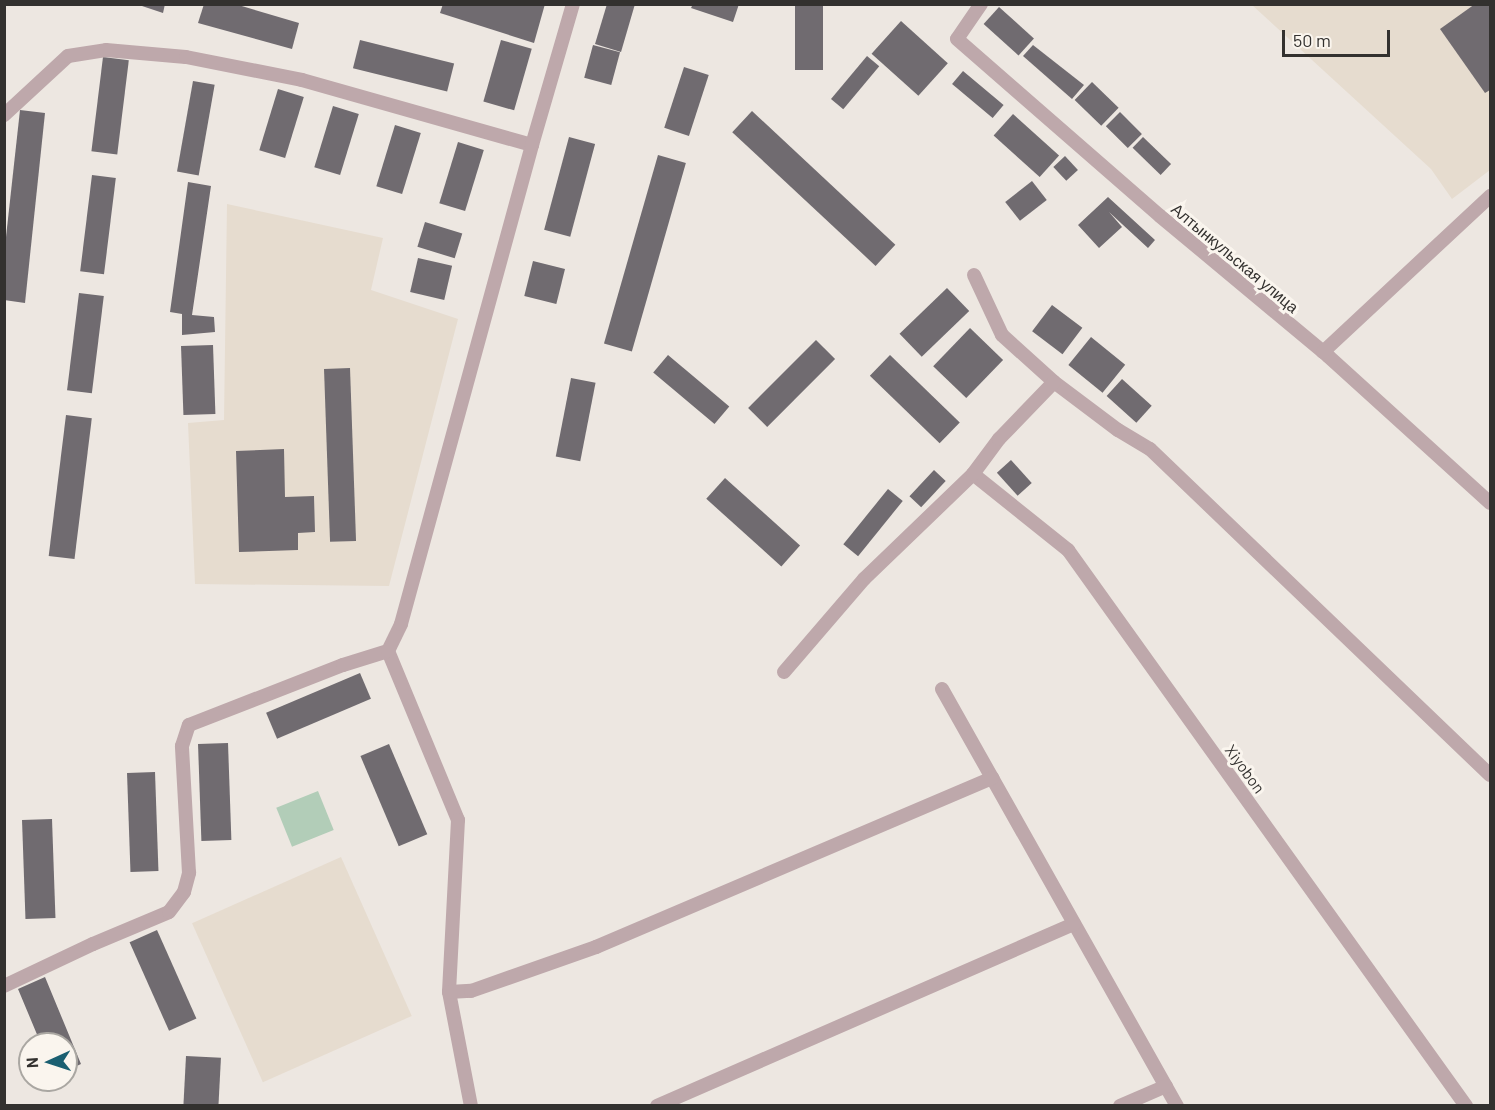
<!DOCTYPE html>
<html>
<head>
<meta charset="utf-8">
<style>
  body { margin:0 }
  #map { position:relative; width:1495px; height:1110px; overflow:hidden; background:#ede7e1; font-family:Barlow,sans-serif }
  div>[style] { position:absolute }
  .built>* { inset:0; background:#e6dccf; transform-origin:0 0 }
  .green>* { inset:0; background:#b2cdb8; transform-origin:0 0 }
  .building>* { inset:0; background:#706b70; transform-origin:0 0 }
  .street>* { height:14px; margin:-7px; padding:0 7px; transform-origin:7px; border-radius:7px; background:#bea8ab }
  span { translate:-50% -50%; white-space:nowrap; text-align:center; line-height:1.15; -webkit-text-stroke:6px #faf5ee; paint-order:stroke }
  .street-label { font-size:16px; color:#33312f }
  .frame { position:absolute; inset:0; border:6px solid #33312f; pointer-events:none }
  .north { position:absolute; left:18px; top:1032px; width:60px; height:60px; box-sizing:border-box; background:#faf5ee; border:2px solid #aaa7a2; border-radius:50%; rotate:267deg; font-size:16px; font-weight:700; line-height:24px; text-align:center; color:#33312f }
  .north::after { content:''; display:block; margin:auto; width:21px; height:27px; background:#1a5f71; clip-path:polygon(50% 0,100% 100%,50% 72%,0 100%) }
  .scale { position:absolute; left:1282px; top:30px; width:108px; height:27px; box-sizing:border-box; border:3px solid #33312f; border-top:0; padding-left:8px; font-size:18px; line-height:21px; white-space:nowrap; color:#33312f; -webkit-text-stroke:4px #faf5ee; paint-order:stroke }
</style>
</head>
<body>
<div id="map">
  <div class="built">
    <div style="clip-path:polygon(1252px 5px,1490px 5px,1490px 170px,1452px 199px,1431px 169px)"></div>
    <div style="clip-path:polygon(227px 204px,383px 238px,371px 290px,458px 319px,389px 586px,195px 584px,188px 423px,224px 420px)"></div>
    <div style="left:341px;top:857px;width:174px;height:163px;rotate:66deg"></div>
  </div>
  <div class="green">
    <div style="left:318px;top:791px;width:42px;height:45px;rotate:68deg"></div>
  </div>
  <div class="building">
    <div style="clip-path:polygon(136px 4px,165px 4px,163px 13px)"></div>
    <div style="clip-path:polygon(204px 4px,235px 4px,299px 23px,292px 49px,198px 23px)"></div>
    <div style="clip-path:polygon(443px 4px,545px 4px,534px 43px,440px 13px)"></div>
    <div style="clip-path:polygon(607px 4px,635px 4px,621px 52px,595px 44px)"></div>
    <div style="clip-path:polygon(693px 4px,739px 4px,733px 22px,691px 8px)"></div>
    <div style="left:795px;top:4px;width:28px;height:66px"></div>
    <div style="clip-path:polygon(1475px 4px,1490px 4px,1490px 90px,1485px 93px,1440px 29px)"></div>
    <div style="left:999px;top:7px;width:47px;height:23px;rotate:42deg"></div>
    <div style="left:901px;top:21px;width:63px;height:44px;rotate:42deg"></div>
    <div style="left:360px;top:40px;width:97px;height:29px;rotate:14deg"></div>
    <div style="left:501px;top:40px;width:32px;height:64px;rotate:16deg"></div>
    <div style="left:593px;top:45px;width:28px;height:34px;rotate:15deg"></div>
    <div style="clip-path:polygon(1033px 45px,1084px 85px,1072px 99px,1023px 56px)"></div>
    <div style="left:867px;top:56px;width:16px;height:56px;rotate:40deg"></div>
    <div style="left:103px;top:57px;width:26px;height:95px;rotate:7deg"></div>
    <div style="left:684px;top:67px;width:26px;height:64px;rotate:18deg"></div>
    <div style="left:963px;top:71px;width:53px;height:17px;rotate:40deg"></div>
    <div style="left:193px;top:81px;width:22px;height:92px;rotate:10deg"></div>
    <div style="left:1092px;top:82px;width:37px;height:25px;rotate:44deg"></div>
    <div style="left:278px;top:89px;width:27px;height:64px;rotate:17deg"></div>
    <div style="left:333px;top:106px;width:27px;height:64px;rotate:17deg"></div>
    <div style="clip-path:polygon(20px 110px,45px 113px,25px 303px,4px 300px,4px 255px)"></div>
    <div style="left:752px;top:111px;width:196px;height:29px;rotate:43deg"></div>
    <div style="left:1120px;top:112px;width:31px;height:20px;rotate:45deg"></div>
    <div style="left:1013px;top:114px;width:62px;height:29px;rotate:42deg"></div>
    <div style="left:395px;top:125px;width:27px;height:64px;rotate:17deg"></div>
    <div style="left:569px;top:137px;width:27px;height:96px;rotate:15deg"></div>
    <div style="left:1143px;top:137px;width:39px;height:15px;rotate:44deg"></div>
    <div style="left:458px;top:142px;width:27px;height:64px;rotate:17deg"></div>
    <div style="left:658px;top:155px;width:29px;height:196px;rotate:16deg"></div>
    <div style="left:1065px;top:156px;width:19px;height:16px;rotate:47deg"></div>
    <div style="left:92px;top:175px;width:24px;height:97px;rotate:7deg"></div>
    <div style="left:1032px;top:181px;width:24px;height:34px;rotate:52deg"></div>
    <div style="clip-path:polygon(188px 182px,211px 186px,192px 315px,214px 317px,215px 332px,182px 335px,182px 314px,170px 312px)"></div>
    <div style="clip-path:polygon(1108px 197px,1155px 240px,1148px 248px,1109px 212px,1122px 227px,1099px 248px,1078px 225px)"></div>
    <div style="left:425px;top:222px;width:39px;height:26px;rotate:17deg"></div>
    <div style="left:418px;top:258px;width:35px;height:35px;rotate:13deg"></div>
    <div style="left:533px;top:261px;width:33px;height:36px;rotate:14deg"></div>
    <div style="left:947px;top:288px;width:32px;height:66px;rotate:46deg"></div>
    <div style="left:79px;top:293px;width:25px;height:98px;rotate:7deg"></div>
    <div style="left:1052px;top:305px;width:38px;height:33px;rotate:37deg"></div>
    <div style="left:970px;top:328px;width:46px;height:53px;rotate:44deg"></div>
    <div style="left:1091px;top:337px;width:44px;height:36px;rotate:39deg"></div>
    <div style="left:816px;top:340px;width:27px;height:96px;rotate:45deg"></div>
    <div style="left:213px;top:345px;width:69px;height:32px;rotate:88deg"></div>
    <div style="left:668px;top:355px;width:80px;height:23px;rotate:40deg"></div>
    <div style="left:890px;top:355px;width:97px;height:29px;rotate:44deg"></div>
    <div style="left:350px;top:368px;width:173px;height:26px;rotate:88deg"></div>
    <div style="left:571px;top:378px;width:25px;height:80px;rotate:11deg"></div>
    <div style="left:1122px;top:379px;width:40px;height:23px;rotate:42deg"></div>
    <div style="left:66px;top:415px;width:26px;height:142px;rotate:7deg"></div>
    <div style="clip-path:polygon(284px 449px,285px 497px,314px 496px,315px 532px,298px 533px,298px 550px,239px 552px,236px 451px)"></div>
    <div style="left:1011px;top:460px;width:31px;height:19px;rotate:48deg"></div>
    <div style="left:934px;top:470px;width:16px;height:36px;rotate:43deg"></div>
    <div style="left:725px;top:478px;width:101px;height:28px;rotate:42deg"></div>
    <div style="left:888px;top:489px;width:19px;height:71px;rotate:39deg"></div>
    <div style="left:360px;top:673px;width:28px;height:102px;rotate:67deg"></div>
    <div style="left:228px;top:743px;width:97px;height:30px;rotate:88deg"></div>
    <div style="left:389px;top:744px;width:98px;height:31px;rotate:67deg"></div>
    <div style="left:155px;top:772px;width:99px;height:28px;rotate:88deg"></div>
    <div style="left:52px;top:819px;width:99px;height:30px;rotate:88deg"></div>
    <div style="left:157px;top:930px;width:97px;height:30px;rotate:66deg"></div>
    <div style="clip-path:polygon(45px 977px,81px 1064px,66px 1071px,66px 1044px,41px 1044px,18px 989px)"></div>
    <div style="left:186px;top:1056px;width:35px;height:50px;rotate:3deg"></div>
  </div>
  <div class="street">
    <div style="left:981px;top:4px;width:42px;rotate:124.4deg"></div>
    <div style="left:957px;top:39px;width:269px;rotate:41.1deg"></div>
    <div style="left:1160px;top:216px;width:219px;rotate:39.8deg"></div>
    <div style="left:1328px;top:356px;width:219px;rotate:42.2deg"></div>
    <div style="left:4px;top:115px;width:87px;rotate:-42.7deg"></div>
    <div style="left:68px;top:56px;width:38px;rotate:-9deg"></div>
    <div style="left:106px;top:50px;width:80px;rotate:5deg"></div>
    <div style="left:186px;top:57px;width:118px;rotate:11.2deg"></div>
    <div style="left:302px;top:80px;width:239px;rotate:15.8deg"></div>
    <div style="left:974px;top:275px;width:66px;rotate:65deg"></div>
    <div style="left:1002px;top:335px;width:70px;rotate:42.1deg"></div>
    <div style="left:1054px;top:382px;width:80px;rotate:36.9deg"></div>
    <div style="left:1118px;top:430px;width:37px;rotate:31deg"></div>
    <div style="left:1150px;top:449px;width:471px;rotate:43.8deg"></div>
    <div style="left:1323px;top:352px;width:229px;rotate:-43deg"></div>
    <div style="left:973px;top:474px;width:122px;rotate:38.7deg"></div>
    <div style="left:1068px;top:550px;width:684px;rotate:54.4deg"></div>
    <div style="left:388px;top:651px;width:183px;rotate:67.5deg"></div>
    <div style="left:458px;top:820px;width:172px;rotate:93deg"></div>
    <div style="left:449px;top:992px;width:116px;rotate:79.1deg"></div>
    <div style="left:784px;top:672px;width:123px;rotate:-49.3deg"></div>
    <div style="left:864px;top:579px;width:151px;rotate:-43.9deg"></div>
    <div style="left:973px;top:474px;width:44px;rotate:-53.4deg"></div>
    <div style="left:999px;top:439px;width:79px;rotate:-46deg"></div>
    <div style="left:942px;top:689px;width:479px;rotate:60.6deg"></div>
    <div style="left:4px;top:986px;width:98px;rotate:-25.3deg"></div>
    <div style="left:93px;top:944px;width:82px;rotate:-22.8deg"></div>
    <div style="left:169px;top:912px;width:25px;rotate:-53deg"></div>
    <div style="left:184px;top:892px;width:20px;rotate:-75deg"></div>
    <div style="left:189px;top:873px;width:127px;rotate:-93.2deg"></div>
    <div style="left:182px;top:746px;width:22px;rotate:-72deg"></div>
    <div style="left:189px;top:725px;width:165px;rotate:-21.3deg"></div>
    <div style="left:343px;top:665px;width:47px;rotate:-17.3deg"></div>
    <div style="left:388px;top:651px;width:30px;rotate:-64deg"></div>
    <div style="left:401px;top:624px;width:497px;rotate:-74.7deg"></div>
    <div style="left:532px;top:145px;width:147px;rotate:-73.8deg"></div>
    <div style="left:449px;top:992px;width:22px;rotate:-3deg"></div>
    <div style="left:471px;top:991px;width:133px;rotate:-19.4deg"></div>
    <div style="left:596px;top:947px;width:431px;rotate:-23.1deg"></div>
    <div style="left:657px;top:1106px;width:455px;rotate:-23.6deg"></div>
    <div style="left:1120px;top:1106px;width:50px;rotate:-23.5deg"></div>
  </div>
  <div class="street-label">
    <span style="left:1235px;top:258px;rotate:40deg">Алтынкульская улица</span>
    <span style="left:1245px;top:769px;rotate:54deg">Xiyobon</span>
  </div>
  <div class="frame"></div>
  <div class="north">N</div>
  <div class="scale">50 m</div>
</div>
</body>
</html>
